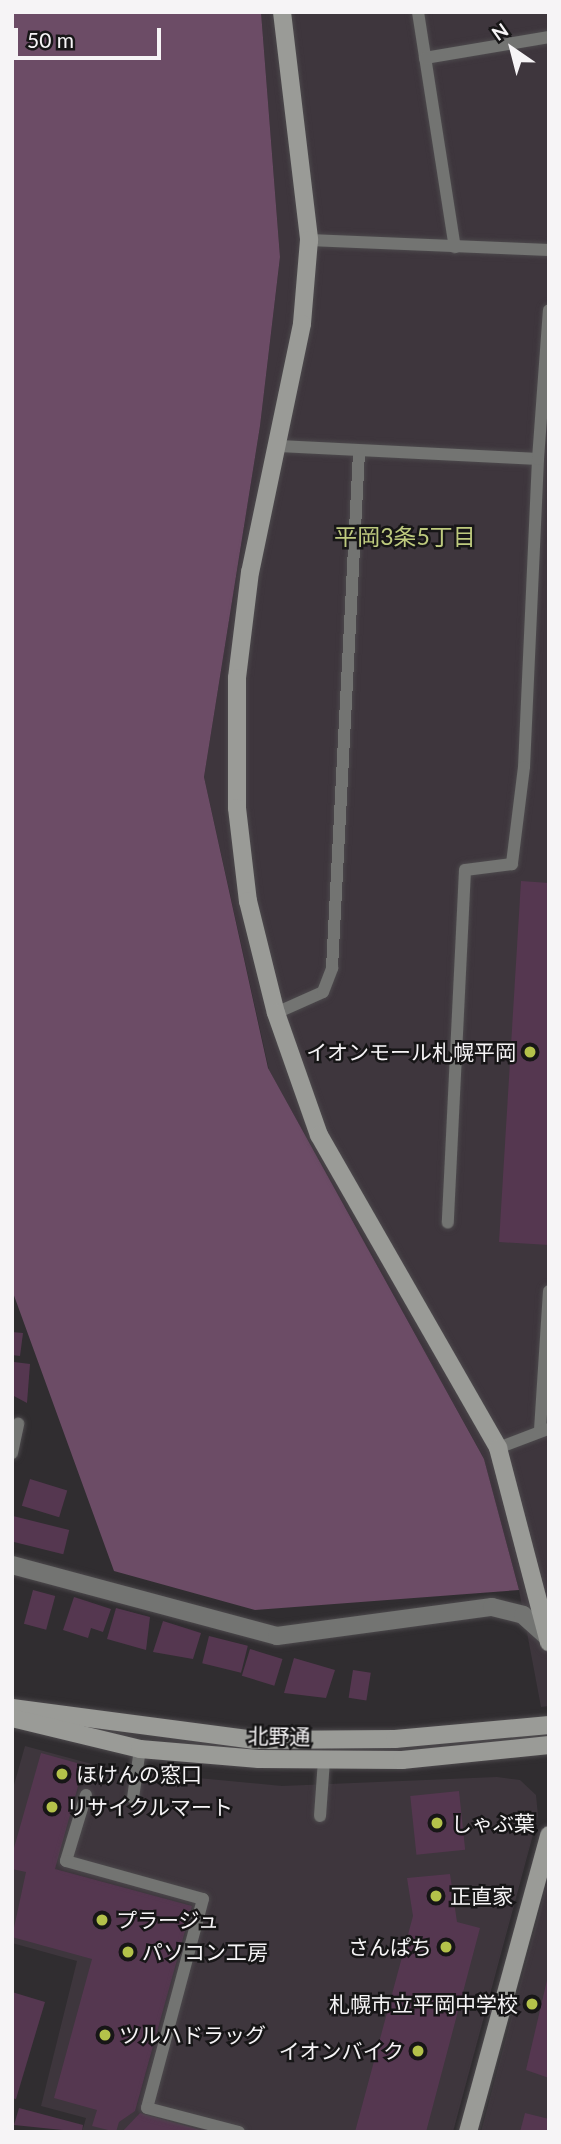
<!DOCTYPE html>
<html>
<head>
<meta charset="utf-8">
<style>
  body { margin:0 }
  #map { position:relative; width:561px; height:2144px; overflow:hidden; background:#302d30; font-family:Lato,"Noto Sans JP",sans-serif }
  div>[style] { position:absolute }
  .built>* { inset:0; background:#3e363d }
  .forest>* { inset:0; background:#6c4c66 }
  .building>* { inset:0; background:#553750; transform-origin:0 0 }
  .roads { filter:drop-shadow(0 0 2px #4c494c) drop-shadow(0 0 2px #4c494c) }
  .lane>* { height:12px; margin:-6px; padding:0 6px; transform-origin:6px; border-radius:6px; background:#737472 }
  .street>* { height:18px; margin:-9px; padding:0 9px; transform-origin:9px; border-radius:9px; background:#737472 }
  .secondary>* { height:18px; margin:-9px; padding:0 9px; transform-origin:9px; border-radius:9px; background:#9a9b97 }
  .dots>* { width:19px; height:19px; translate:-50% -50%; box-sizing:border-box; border:4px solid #171617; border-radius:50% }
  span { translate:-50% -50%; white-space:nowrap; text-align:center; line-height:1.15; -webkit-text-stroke:5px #171617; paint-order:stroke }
  .poi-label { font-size:21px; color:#f6f4f6 }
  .right { translate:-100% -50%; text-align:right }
  .left { translate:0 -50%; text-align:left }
  .street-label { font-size:21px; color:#f6f4f6 }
  .neighbourhood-label { font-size:23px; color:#beca7e }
  .frame { position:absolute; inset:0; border:14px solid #f6f4f6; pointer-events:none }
  .north { position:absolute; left:477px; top:14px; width:70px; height:70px; -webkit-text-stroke:5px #171617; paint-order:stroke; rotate:325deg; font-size:19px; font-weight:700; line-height:28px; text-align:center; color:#f6f4f6 }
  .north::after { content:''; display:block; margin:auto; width:24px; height:32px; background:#f6f4f6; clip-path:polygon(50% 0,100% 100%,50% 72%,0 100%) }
  .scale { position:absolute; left:14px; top:28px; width:147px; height:32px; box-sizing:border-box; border:4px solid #f6f4f6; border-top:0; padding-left:9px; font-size:21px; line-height:24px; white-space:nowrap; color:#f6f4f6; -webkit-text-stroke:5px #171617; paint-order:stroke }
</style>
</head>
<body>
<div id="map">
  <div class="built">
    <div style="clip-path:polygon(261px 12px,549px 12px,549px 1706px,541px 1707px,519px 1590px,484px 1459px,269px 1070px,204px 777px,260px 426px,280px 257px)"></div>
    <div style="clip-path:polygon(25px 1746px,114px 1770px,282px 1786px,497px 1777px,520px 1780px,536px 1795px,538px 1816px,453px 2132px,82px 2132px,86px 2118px,41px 2106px,77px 1961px,12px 1943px,12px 1792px)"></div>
    <div style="clip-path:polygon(549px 1875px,549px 2132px,481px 2132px)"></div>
  </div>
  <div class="forest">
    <div style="clip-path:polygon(12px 12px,261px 12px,280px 257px,260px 426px,204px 777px,268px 1068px,484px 1459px,519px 1590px,255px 1610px,114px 1571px,12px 1290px)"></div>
  </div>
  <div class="building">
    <div style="clip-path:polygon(521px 881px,549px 883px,549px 1245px,499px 1242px)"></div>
    <div style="clip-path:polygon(12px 1332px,23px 1333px,20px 1356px,12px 1355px)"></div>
    <div style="clip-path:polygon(14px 1362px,30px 1364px,27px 1403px,12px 1395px)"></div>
    <div style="left:30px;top:1479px;width:39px;height:28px;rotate:17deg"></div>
    <div style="left:13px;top:1516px;width:58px;height:25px;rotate:14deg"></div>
    <div style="left:33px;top:1590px;width:23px;height:35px;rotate:15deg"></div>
    <div style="clip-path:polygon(74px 1597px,111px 1609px,103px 1632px,91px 1628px,88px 1638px,63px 1630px)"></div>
    <div style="clip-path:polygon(116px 1608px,150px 1617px,146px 1650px,107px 1639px)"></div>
    <div style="clip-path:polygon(163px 1621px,201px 1633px,193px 1659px,153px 1652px)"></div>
    <div style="left:209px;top:1636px;width:40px;height:28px;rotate:14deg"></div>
    <div style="left:250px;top:1649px;width:34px;height:28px;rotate:17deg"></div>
    <div style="clip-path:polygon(294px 1658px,335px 1670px,326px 1698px,284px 1693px)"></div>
    <div style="left:353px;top:1670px;width:18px;height:28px;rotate:9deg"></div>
    <div style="clip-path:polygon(41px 1753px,84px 1765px,55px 1869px,192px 1906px,135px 2111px,119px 2122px,116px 2132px,92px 2126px,97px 2110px,54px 2098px,92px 1959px,12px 1937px,26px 1872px,12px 1869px,12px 1855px)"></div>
    <div style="left:459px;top:1791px;width:59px;height:49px;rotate:84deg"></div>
    <div style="clip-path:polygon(450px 1874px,457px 1922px,480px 1928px,426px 2132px,355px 2132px,413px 1916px,407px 1878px)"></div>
    <div style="clip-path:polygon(548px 1976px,549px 1977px,549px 2078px,526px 2070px)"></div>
    <div style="clip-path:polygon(12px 1992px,45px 2002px,16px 2099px,12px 2098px)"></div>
    <div style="clip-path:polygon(19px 2108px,83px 2125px,82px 2132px,14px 2125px)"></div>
    <div style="clip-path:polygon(140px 2113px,204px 2131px,204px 2132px,122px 2132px)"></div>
    <div style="clip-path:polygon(525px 2113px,549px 2119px,549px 2132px,520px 2132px)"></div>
  </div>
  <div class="roads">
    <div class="lane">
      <div style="left:418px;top:12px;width:238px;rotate:81.1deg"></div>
      <div style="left:425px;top:58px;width:126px;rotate:-9.6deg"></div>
      <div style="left:309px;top:240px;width:240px;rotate:2.4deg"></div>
      <div style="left:280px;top:446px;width:258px;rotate:2.9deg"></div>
      <div style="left:538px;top:459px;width:308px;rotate:92.6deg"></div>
      <div style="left:524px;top:767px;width:98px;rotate:97.1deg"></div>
      <div style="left:512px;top:864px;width:47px;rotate:172.7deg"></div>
      <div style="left:465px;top:870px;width:353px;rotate:92.8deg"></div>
      <div style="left:538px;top:459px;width:149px;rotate:-85.8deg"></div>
      <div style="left:276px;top:1013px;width:51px;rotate:-24.1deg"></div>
      <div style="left:323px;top:992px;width:26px;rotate:-69deg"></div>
      <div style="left:332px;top:968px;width:517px;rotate:-87deg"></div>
      <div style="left:540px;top:1430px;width:139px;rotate:-86.3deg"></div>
      <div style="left:498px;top:1448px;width:53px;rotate:-20.8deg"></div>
      <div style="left:12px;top:1453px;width:30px;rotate:-78deg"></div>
      <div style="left:86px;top:1795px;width:69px;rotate:106.9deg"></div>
      <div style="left:66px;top:1861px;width:142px;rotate:15.5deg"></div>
      <div style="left:203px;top:1899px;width:216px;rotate:105deg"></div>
      <div style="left:147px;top:2108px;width:95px;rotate:14.6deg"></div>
      <div style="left:133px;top:1798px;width:49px;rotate:-81.9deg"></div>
      <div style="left:320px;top:1816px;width:56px;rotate:-85.9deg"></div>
    </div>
    <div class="street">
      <div style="left:12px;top:1565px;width:274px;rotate:15deg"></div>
      <div style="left:277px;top:1636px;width:217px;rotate:-7.7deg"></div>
      <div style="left:492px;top:1607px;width:32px;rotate:14deg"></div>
      <div style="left:523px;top:1615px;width:30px;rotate:42deg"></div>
    </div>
    <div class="secondary">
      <div style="left:282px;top:12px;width:230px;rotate:83.2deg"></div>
      <div style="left:309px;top:240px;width:84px;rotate:94.8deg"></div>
      <div style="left:302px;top:324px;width:253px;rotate:101.8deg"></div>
      <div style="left:250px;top:572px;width:107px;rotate:97deg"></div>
      <div style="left:237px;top:678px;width:130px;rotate:90deg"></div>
      <div style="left:237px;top:808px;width:94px;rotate:83.3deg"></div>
      <div style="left:248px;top:901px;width:115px;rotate:76deg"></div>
      <div style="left:276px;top:1013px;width:129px;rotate:70.6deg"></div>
      <div style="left:319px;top:1135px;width:361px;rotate:60.2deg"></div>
      <div style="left:498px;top:1448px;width:201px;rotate:75.3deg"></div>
      <div style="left:12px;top:1708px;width:245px;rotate:7.5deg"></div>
      <div style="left:255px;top:1740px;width:140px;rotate:-0.4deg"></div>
      <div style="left:395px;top:1739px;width:155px;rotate:-5.2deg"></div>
      <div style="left:12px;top:1718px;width:132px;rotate:13.6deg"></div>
      <div style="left:140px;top:1749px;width:119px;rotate:4.8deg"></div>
      <div style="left:259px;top:1759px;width:143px;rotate:0.4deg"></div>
      <div style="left:402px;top:1760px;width:148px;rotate:-5.8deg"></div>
      <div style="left:468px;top:2132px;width:308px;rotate:-74.7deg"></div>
    </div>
  </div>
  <div class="dots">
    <div style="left:530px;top:1052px;background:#b4c24a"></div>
    <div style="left:62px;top:1774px;background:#b4c24a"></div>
    <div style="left:52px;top:1807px;background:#b4c24a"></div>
    <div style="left:437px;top:1823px;background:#b4c24a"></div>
    <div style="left:436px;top:1896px;background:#b4c24a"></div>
    <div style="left:102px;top:1920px;background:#b4c24a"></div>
    <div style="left:446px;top:1947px;background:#b4c24a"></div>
    <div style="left:128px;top:1952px;background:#b4c24a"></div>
    <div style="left:532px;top:2004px;background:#b4c24a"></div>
    <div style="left:105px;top:2035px;background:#b4c24a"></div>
    <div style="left:418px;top:2051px;background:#b4c24a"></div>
  </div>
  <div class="poi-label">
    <span class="right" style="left:516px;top:1052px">イオンモール札幌平岡</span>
    <span class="left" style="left:76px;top:1774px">ほけんの窓口</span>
    <span class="left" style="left:66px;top:1807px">リサイクルマート</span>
    <span class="left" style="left:451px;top:1823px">しゃぶ葉</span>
    <span class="left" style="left:450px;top:1896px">正直家</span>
    <span class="left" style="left:116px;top:1920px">プラージュ</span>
    <span class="right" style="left:432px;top:1947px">さんぱち</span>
    <span class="left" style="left:142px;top:1952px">パソコン工房</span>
    <span class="right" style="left:518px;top:2004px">札幌市立平岡中学校</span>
    <span class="left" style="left:119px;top:2035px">ツルハドラッグ</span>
    <span class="right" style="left:404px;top:2051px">イオンバイク</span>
  </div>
  <div class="street-label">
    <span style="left:279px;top:1736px;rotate:1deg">北野通</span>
  </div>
  <div class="neighbourhood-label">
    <span style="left:405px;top:536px">平岡3条5丁目</span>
  </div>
  <div class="frame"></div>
  <div class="north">N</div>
  <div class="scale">50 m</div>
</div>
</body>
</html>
